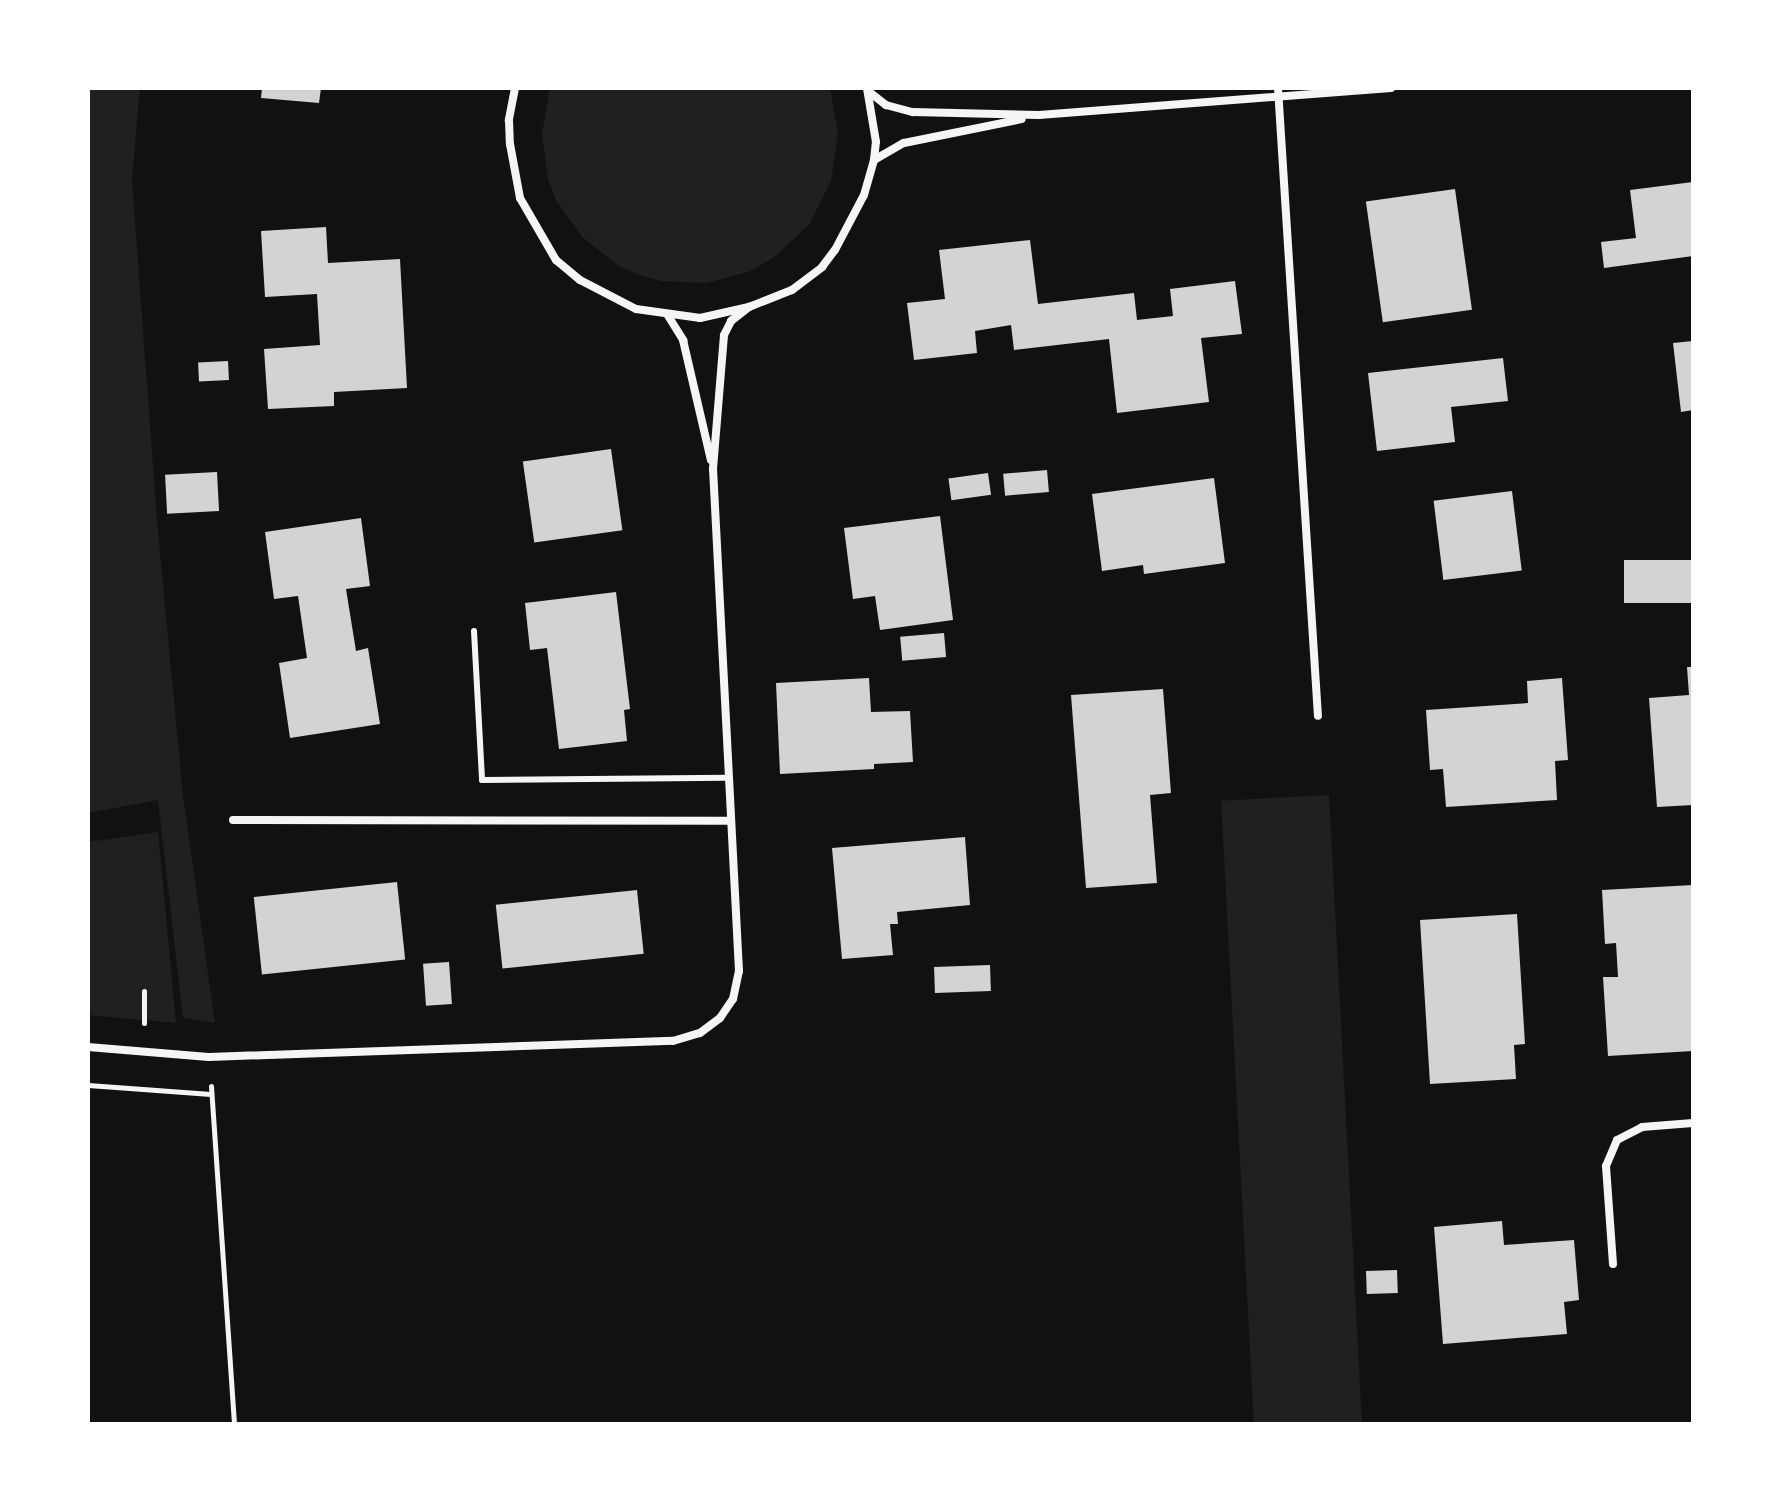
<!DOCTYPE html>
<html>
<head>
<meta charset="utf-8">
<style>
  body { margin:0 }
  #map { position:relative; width:1781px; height:1512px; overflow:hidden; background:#111; font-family:Helvetica,sans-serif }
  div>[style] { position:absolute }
  .green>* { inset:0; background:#202020; transform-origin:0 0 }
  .building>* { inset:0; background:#d3d3d3; transform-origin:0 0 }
  .path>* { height:5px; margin:-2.5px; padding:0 2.5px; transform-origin:2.5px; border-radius:2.5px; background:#f5f5f5 }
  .service>* { height:6px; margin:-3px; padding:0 3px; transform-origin:3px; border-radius:3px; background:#f5f5f5 }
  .minor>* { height:8px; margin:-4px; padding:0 4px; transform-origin:4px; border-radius:4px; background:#f5f5f5 }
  span { translate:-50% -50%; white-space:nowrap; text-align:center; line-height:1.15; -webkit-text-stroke:8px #fff; paint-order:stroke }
  .frame { position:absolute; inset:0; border:90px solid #fff; pointer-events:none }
</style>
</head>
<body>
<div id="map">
  <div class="green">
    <div style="clip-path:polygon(88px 88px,140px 88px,132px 180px,157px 521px,183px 796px,215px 1023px,183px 1018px,158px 800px,88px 813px)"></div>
    <div style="clip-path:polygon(550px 88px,830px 88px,838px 133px,831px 181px,809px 225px,773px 258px,751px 271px,707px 283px,661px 281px,639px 275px,619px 266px,582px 237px,556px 200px,548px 179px,542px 134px)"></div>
    <div style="left:1329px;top:795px;width:630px;height:108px;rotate:87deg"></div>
    <div style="clip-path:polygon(158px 832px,176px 1023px,88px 1015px,88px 842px)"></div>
  </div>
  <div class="building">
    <div style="clip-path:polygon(262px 88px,321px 88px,319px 103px,261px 98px)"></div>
    <div style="clip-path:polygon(1693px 182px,1693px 256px,1604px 268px,1601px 242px,1636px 238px,1630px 190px)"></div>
    <div style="left:1455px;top:189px;width:122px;height:90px;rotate:82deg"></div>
    <div style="clip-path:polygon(326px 227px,328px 263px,400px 259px,407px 388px,334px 392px,334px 406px,268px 409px,264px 349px,320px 345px,317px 294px,265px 297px,261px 231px)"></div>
    <div style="clip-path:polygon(1030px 240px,1038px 304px,1134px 293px,1137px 320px,1173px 316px,1170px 289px,1235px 281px,1242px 334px,1201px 338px,1209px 402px,1117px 413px,1109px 339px,1014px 350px,1011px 325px,975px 331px,977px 353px,914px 360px,907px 303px,945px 299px,939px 250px)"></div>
    <div style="clip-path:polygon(1693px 341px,1693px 410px,1681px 412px,1673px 343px)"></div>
    <div style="clip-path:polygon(1503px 358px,1508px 401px,1451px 407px,1455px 442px,1377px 451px,1368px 373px)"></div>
    <div style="left:228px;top:361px;width:19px;height:30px;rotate:87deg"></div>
    <div style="left:611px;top:449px;width:82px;height:89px;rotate:82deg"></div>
    <div style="left:1047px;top:470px;width:22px;height:44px;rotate:85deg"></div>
    <div style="left:217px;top:472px;width:39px;height:52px;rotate:87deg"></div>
    <div style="left:988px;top:473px;width:22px;height:40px;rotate:82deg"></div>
    <div style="clip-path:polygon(1214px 478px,1225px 563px,1144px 574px,1143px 565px,1102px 571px,1092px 494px)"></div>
    <div style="left:1512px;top:491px;width:80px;height:79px;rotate:83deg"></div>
    <div style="clip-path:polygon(940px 516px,953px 620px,880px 630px,875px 596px,853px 599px,844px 528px)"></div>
    <div style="clip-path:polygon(361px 518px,370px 586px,346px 589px,356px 651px,368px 648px,380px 724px,290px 738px,279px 663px,307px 658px,298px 596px,274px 599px,265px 532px)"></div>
    <div style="left:1693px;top:560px;width:43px;height:69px;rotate:90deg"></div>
    <div style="clip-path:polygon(616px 592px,630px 709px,624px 710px,627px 741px,559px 749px,547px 648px,530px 650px,525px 603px)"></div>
    <div style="left:944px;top:633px;width:24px;height:44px;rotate:85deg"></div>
    <div style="clip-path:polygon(1687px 667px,1693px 667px,1693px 805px,1657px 807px,1649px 698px,1689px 695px)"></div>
    <div style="clip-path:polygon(869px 678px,871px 712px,910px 711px,913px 762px,874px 764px,874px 769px,780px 774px,776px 683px)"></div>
    <div style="clip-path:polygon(1562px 678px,1568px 760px,1555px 761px,1557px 800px,1446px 807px,1443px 769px,1430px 770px,1426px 710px,1528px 703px,1527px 681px)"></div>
    <div style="clip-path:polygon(1163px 689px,1171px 793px,1150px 795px,1157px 883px,1086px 888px,1071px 695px)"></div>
    <div style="clip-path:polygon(965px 837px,970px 905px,897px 912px,898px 924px,890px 924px,893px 955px,842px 959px,832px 848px)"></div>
    <div style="left:397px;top:882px;width:78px;height:144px;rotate:84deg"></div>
    <div style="clip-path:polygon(1693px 885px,1693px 1051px,1608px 1056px,1603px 977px,1618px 977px,1616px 943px,1605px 944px,1602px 890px)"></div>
    <div style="left:637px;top:890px;width:64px;height:142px;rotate:84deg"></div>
    <div style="clip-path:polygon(1517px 914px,1525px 1044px,1514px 1045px,1516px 1079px,1430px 1084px,1420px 920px)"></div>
    <div style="left:449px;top:962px;width:42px;height:26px;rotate:86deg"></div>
    <div style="left:990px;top:965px;width:26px;height:56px;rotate:88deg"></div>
    <div style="clip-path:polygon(1502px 1221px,1504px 1245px,1574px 1240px,1579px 1300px,1564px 1302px,1567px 1334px,1443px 1344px,1434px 1227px)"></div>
    <div style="left:1397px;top:1270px;width:23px;height:31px;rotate:88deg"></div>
  </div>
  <div class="path">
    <div style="left:144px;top:991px;width:32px;rotate:90deg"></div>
    <div style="left:88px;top:1085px;width:123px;rotate:4.2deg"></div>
    <div style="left:211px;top:1086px;width:339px;rotate:86.1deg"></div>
  </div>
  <div class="service">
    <div style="left:474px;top:631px;width:149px;rotate:86.9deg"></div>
    <div style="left:482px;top:780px;width:245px;rotate:-0.5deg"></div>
  </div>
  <div class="minor">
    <div style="left:515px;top:88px;width:33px;rotate:101deg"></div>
    <div style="left:509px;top:120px;width:24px;rotate:88deg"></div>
    <div style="left:510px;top:144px;width:55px;rotate:79.5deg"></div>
    <div style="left:520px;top:198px;width:72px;rotate:59.9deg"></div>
    <div style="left:556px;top:260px;width:31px;rotate:40deg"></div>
    <div style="left:580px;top:280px;width:63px;rotate:27.4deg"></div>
    <div style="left:636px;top:309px;width:65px;rotate:8deg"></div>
    <div style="left:700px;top:318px;width:50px;rotate:-12.7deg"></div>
    <div style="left:749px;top:307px;width:46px;rotate:-21.6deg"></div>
    <div style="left:792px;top:290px;width:38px;rotate:-37deg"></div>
    <div style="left:822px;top:267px;width:21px;rotate:-53deg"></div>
    <div style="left:835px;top:250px;width:62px;rotate:-62.2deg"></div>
    <div style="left:864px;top:195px;width:36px;rotate:-74deg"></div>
    <div style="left:874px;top:160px;width:18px;rotate:-84deg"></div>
    <div style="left:876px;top:142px;width:55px;rotate:-99.5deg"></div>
    <div style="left:1278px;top:88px;width:629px;rotate:86.36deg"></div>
    <div style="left:868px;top:91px;width:23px;rotate:38deg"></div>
    <div style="left:886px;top:105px;width:28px;rotate:15deg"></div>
    <div style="left:913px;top:112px;width:126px;rotate:1.4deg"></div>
    <div style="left:1039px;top:115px;width:353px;rotate:-4.4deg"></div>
    <div style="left:874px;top:160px;width:34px;rotate:-30deg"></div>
    <div style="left:904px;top:143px;width:120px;rotate:-11.5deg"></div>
    <div style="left:667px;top:314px;width:31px;rotate:58deg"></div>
    <div style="left:683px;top:340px;width:123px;rotate:76.9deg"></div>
    <div style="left:233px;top:820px;width:497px;rotate:0.1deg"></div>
    <div style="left:88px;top:1047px;width:121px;rotate:4.7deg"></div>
    <div style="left:209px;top:1057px;width:464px;rotate:-2deg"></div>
    <div style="left:673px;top:1041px;width:28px;rotate:-17deg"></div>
    <div style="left:700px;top:1033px;width:25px;rotate:-37deg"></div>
    <div style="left:720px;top:1018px;width:23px;rotate:-56deg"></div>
    <div style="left:733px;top:999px;width:29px;rotate:-78deg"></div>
    <div style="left:739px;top:971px;width:503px;rotate:-92.96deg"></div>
    <div style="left:713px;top:469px;width:134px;rotate:-85.3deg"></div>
    <div style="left:724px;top:335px;width:16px;rotate:-63deg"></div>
    <div style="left:731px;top:321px;width:23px;rotate:-38deg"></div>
    <div style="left:1613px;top:1264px;width:98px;rotate:-94.1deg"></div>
    <div style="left:1606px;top:1166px;width:28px;rotate:-67deg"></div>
    <div style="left:1617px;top:1140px;width:28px;rotate:-27deg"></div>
    <div style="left:1642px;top:1127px;width:51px;rotate:-4.5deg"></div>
  </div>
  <div class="frame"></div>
</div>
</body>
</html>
